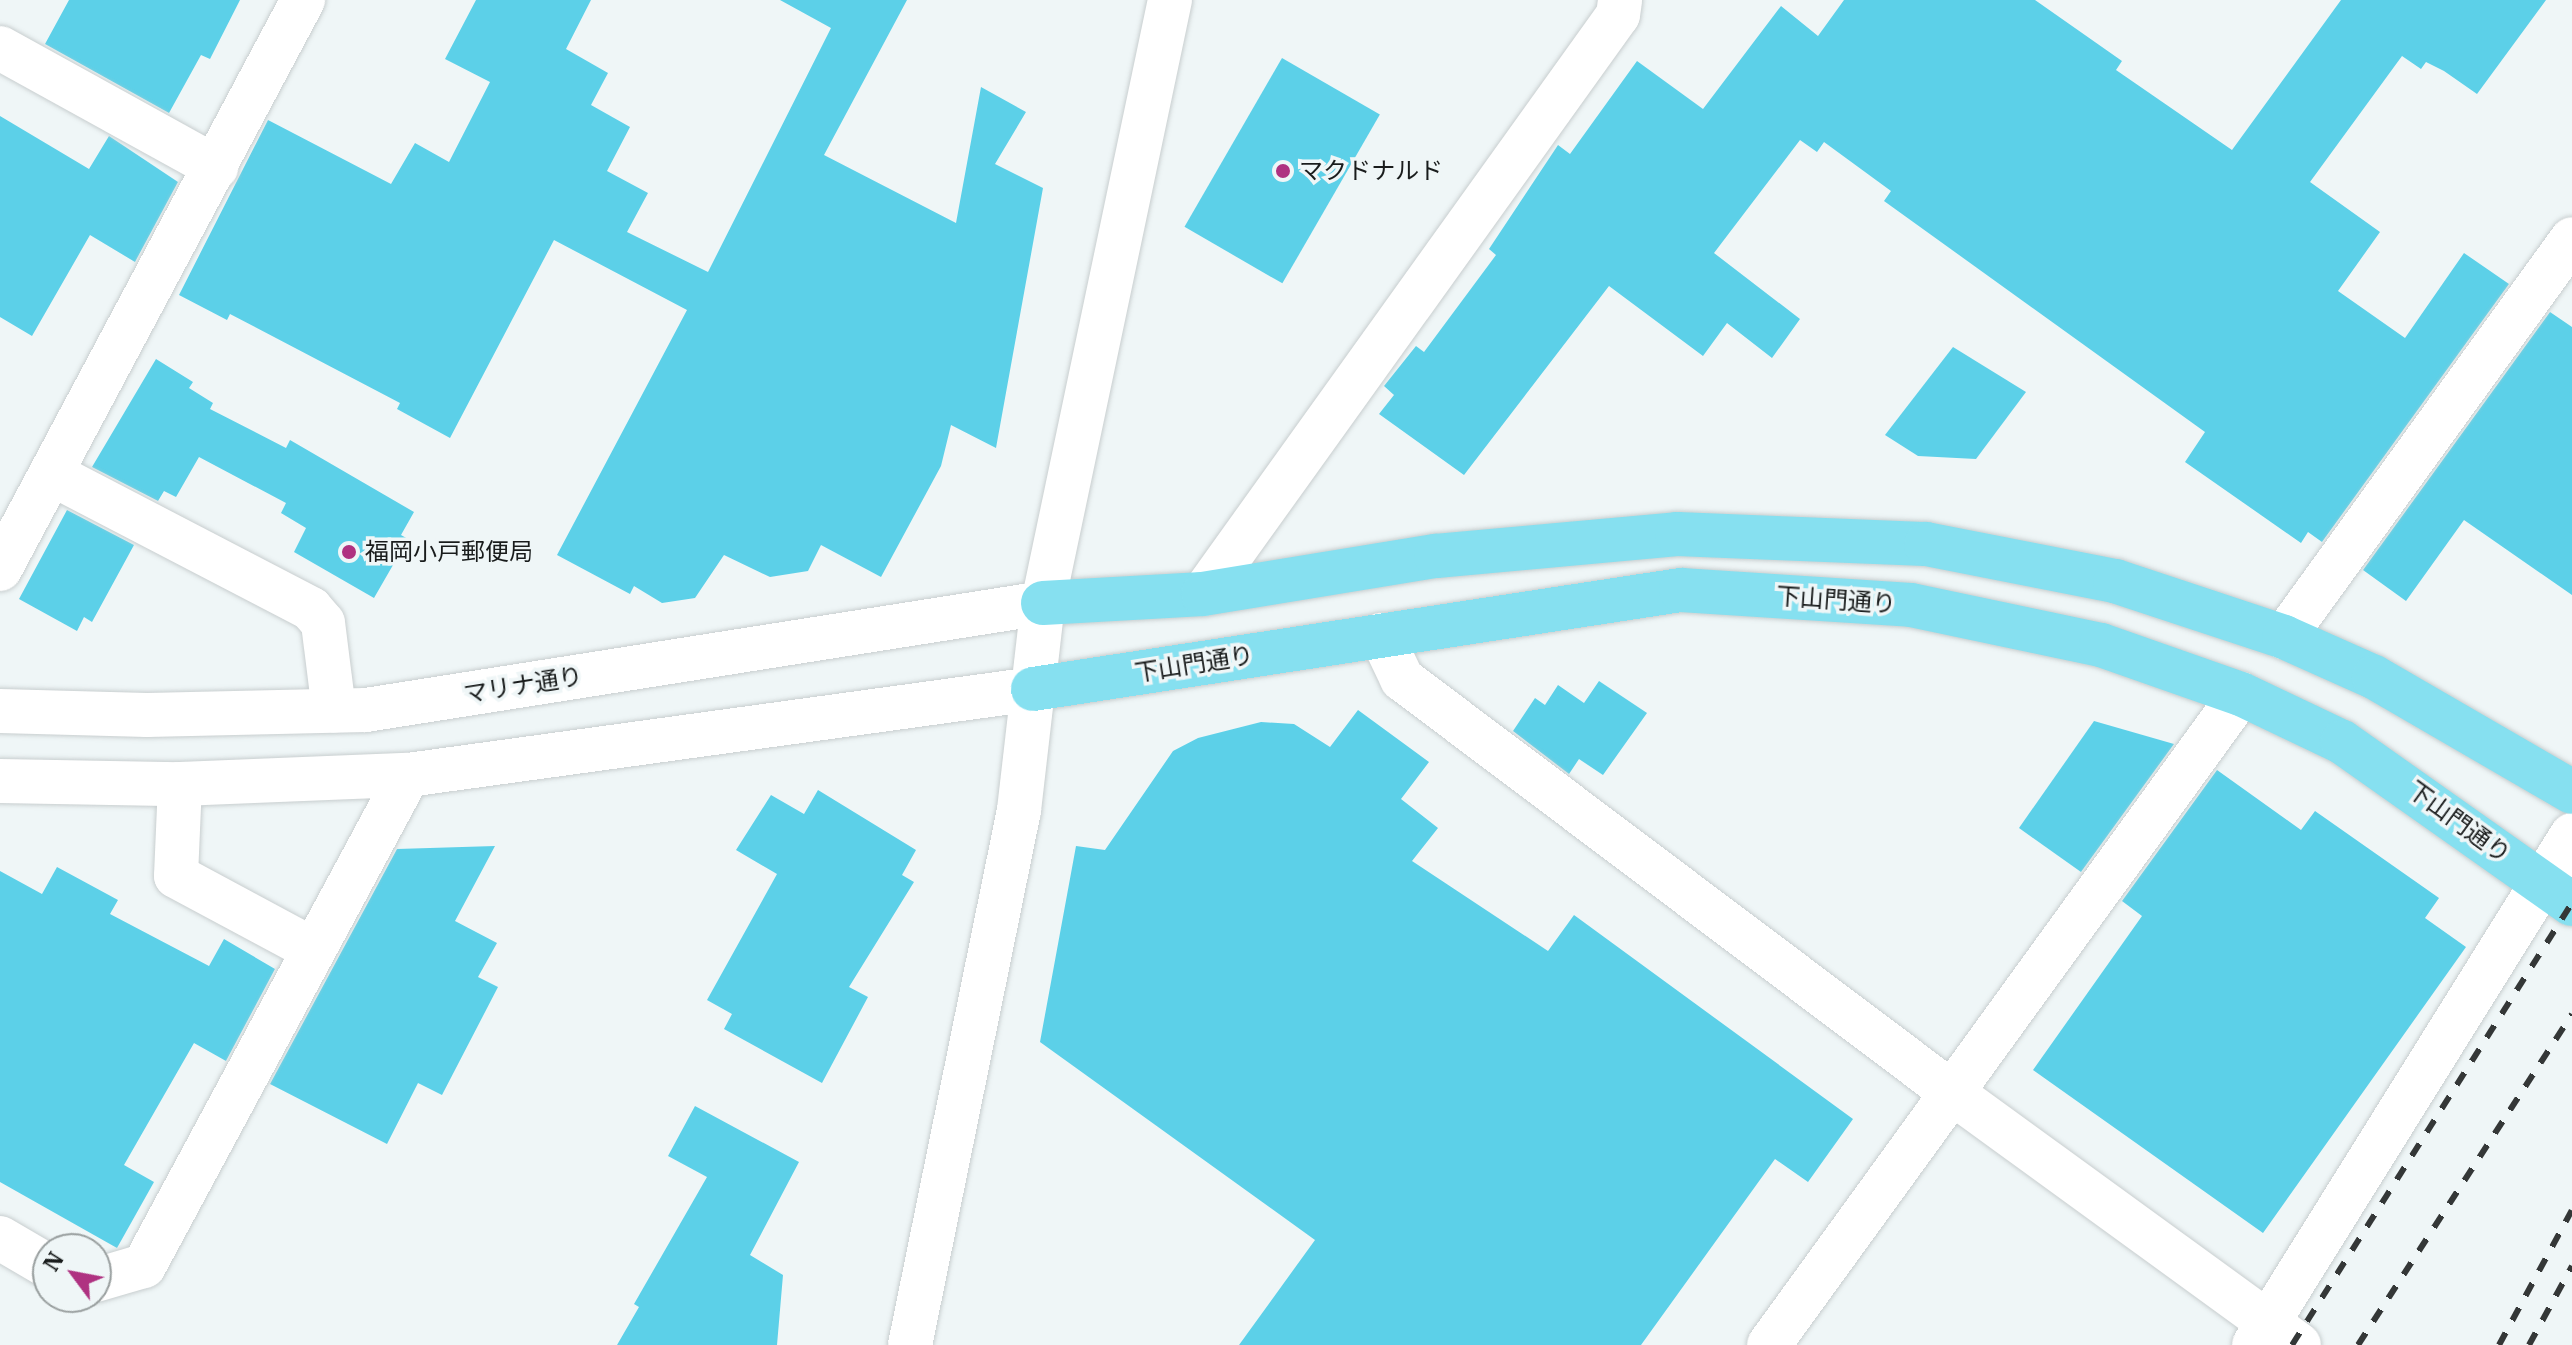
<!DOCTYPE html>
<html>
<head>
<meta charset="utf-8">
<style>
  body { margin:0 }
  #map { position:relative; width:2572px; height:1345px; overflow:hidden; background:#eff6f7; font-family:"IBM Plex Serif","Noto Sans JP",serif }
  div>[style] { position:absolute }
  .building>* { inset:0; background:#5cd0e8; transform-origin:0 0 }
  .roads { filter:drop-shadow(0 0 2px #c8cecf) drop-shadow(0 0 2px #c8cecf) }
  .minor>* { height:44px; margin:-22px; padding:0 22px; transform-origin:22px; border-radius:22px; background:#fff }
  .major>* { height:44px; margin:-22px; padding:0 22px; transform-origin:22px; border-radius:22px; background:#86e0f0 }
  .rail>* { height:6px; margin-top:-3px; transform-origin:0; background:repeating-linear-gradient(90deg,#343737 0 14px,transparent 0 28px) }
  .dots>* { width:22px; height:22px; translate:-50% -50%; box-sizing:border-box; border:4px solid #eff6f7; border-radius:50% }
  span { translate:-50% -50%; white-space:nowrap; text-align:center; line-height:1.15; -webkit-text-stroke:7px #eff6f7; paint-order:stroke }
  .poi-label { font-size:24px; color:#191c1c }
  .left { translate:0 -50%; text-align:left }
  .street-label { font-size:24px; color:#191c1c }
  .north { position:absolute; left:32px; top:1233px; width:80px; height:80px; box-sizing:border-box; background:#eff6f7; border:2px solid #999f9f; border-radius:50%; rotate:302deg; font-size:22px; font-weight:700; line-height:32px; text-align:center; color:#191c1c }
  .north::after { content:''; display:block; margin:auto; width:28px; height:36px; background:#af3281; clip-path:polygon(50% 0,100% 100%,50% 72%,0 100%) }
</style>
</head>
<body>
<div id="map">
  <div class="building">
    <div style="clip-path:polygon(69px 0,240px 0,210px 59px,201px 55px,169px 113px,45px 44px)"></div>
    <div style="clip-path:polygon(476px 0,591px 0,566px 49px,608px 73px,591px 105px,630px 127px,607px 171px,648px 193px,627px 232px,708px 272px,831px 28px,780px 0,907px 0,824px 155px,956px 223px,981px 87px,1026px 112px,995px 164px,1043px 188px,996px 448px,951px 425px,941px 466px,881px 577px,821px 545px,808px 571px,770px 577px,724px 555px,695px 598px,662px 603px,634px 586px,630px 594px,557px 555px,687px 310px,554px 240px,450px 438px,397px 409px,400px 403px,230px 314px,227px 320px,179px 295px,268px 120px,391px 184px,415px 143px,449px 162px,490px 82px,445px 59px)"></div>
    <div style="clip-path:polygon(1844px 0,2035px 0,2122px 61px,2116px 70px,2232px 150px,2341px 0,2546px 0,2477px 94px,2444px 71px,2426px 62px,2421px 69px,2402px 56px,2310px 182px,2380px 232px,2338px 291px,2405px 338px,2464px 253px,2509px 284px,2322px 542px,2308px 532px,2301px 543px,2185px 462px,2205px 432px,1884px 201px,1891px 191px,1824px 142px,1817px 152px,1800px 140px,1714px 253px,1800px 319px,1772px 358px,1727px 323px,1703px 356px,1609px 286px,1464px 475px,1379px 414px,1394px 395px,1384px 386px,1416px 346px,1424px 352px,1496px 255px,1489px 249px,1558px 145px,1570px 154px,1637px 61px,1703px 109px,1781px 6px,1818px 36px)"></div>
    <div style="left:1282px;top:58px;width:113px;height:195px;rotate:30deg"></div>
    <div style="clip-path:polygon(0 116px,89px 169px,109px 136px,178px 182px,135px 262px,90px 235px,32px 336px,0 317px)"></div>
    <div style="clip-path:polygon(2550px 312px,2572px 327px,2572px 595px,2464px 520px,2406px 601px,2363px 570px)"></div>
    <div style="clip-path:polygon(1953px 347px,2026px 392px,1976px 459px,1918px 456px,1885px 435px)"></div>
    <div style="clip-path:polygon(156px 359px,193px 382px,189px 388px,213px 403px,210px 409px,286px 448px,290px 440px,414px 512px,401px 535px,408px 539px,374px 598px,294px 552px,306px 528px,281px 513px,286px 503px,199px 457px,176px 497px,164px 491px,158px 501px,92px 467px)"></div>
    <div style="clip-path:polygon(67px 510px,134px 545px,92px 622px,84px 617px,77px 631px,19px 599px)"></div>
    <div style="clip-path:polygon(1599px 681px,1647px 713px,1603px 775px,1579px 759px,1569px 774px,1513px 731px,1535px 698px,1545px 705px,1558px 685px,1584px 703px)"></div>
    <div style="clip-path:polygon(1358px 710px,1429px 762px,1401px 799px,1438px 828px,1412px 861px,1548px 951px,1574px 915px,1853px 1119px,1808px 1182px,1775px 1159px,1641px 1345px,1239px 1345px,1315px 1240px,1040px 1042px,1076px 846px,1105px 850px,1173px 751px,1198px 738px,1261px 722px,1294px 724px,1330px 747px)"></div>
    <div style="clip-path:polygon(2094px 721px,2174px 744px,2081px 872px,2019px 828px)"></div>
    <div style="clip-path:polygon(2217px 770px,2301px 830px,2315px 811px,2439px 898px,2425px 918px,2466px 947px,2263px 1233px,2033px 1070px,2142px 916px,2122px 901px)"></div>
    <div style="clip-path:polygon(818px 790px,916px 850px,902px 875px,914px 882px,849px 987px,868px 997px,822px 1083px,724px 1029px,732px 1014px,707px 1000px,777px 874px,736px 850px,771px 795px,804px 814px)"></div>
    <div style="clip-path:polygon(495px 846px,455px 921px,497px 943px,478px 977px,498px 987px,442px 1095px,418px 1083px,387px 1144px,270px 1084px,397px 849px)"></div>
    <div style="clip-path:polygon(57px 867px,118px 900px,110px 914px,209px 966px,224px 939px,275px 969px,226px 1061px,194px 1043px,124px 1165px,154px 1182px,117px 1248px,0 1182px,0 871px,42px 894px)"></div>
    <div style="clip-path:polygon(695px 1106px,799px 1162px,750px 1255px,783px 1275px,777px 1345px,617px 1345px,639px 1307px,634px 1304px,707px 1177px,668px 1156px)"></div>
  </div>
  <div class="roads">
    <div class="minor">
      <div style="left:0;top:48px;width:247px;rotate:28.9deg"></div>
      <div style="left:52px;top:474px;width:292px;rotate:27.5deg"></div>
      <div style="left:311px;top:609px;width:18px;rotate:49deg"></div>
      <div style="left:323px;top:623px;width:88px;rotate:82.8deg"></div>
      <div style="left:0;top:569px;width:645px;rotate:-61.96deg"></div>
      <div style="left:1203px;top:594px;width:712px;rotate:-54.37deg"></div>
      <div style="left:1618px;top:15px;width:15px;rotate:-82deg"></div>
      <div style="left:1381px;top:635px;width:49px;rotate:64.5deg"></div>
      <div style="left:1402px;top:679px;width:687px;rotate:36.95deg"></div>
      <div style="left:1951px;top:1092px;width:430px;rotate:36deg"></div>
      <div style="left:2284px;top:637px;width:491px;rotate:-54.1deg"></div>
      <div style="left:0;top:711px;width:147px;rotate:1.6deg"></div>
      <div style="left:147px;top:715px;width:219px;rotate:-1.3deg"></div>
      <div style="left:366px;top:710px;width:685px;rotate:-8.98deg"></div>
      <div style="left:0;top:781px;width:180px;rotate:1deg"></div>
      <div style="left:180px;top:784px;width:228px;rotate:-2.3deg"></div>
      <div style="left:408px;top:775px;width:631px;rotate:-7.83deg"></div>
      <div style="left:180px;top:784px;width:92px;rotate:92.5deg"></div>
      <div style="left:176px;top:876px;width:154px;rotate:28.2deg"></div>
      <div style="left:0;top:1238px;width:56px;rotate:30.3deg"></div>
      <div style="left:96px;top:1280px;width:50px;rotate:-16.3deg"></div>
      <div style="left:144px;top:1266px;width:557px;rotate:-61.73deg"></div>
      <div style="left:910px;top:1345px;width:546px;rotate:-78.48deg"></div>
      <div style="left:1019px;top:810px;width:208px;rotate:-83.4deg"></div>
      <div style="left:1043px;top:603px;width:616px;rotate:-78.11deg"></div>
      <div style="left:1769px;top:1345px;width:804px;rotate:-54.06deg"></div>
      <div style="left:2254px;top:1345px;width:601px;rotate:-58.06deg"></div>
    </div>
    <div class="major">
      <div style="left:1043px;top:603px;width:160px;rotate:-3.2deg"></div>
      <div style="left:1203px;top:594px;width:236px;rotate:-9.3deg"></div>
      <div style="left:1436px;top:556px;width:242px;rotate:-5.2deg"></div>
      <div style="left:1677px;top:534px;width:249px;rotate:2.3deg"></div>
      <div style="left:1926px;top:544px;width:193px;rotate:11.1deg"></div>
      <div style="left:2115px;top:581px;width:178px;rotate:18.3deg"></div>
      <div style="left:2284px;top:637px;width:98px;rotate:24deg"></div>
      <div style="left:2374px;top:677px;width:229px;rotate:30.1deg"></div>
      <div style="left:1033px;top:689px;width:656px;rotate:-8.69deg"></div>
      <div style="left:1681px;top:590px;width:230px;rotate:3.7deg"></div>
      <div style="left:1911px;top:605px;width:194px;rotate:11.9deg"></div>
      <div style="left:2101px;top:645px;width:148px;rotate:19.3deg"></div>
      <div style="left:2241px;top:694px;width:112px;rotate:25.4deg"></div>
      <div style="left:2342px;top:742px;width:281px;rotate:35.2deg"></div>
    </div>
  </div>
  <div class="rail">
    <div style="left:2292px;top:1345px;width:523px;rotate:-57.65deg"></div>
    <div style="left:2358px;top:1345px;width:394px;rotate:-57.1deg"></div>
    <div style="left:2499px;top:1345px;width:153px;rotate:-61.6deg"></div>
    <div style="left:2529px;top:1345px;width:90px;rotate:-61.4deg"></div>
  </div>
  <div class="dots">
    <div style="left:1283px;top:171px;background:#af3281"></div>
    <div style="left:349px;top:552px;background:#af3281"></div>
  </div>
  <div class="poi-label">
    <span class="left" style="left:1299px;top:171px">マクドナルド</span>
    <span class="left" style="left:365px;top:552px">福岡小戸郵便局</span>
  </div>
  <div class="street-label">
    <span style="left:1836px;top:600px;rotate:4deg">下山門通り</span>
    <span style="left:1194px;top:664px;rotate:-9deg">下山門通り</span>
    <span style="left:523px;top:685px;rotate:-9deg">マリナ通り</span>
    <span style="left:2459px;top:822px;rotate:36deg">下山門通り</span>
  </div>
  <div class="north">N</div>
</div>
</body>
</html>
